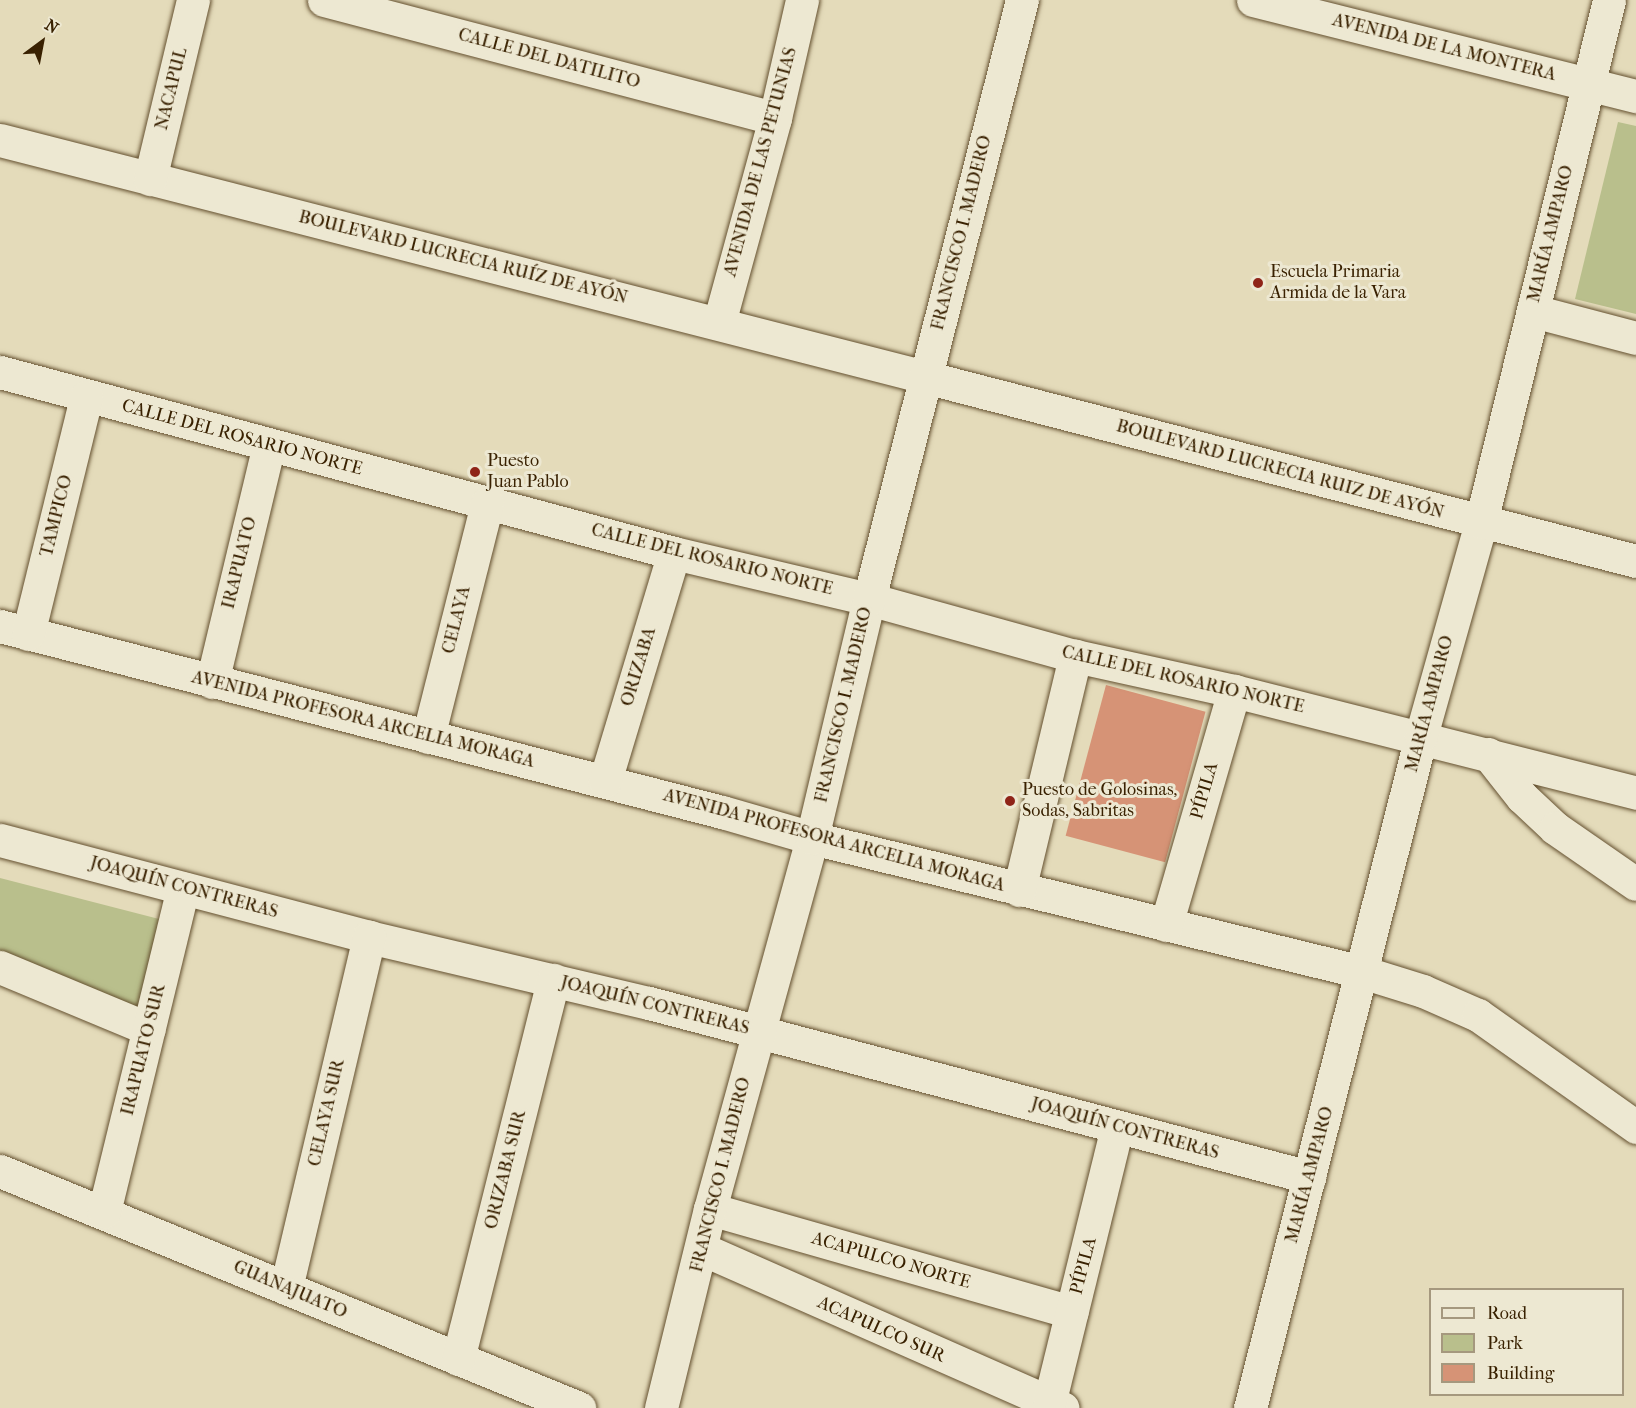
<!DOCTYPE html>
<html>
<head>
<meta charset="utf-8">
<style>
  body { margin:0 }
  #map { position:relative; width:1636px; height:1408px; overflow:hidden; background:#e4dbba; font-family:"IM FELL French Canon",serif }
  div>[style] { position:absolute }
  .green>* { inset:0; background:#b9bf8c }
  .building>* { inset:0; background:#d69376; transform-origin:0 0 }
  .roads { filter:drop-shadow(0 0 2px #64502f) drop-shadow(0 0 2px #64502f) }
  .minor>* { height:33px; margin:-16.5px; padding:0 16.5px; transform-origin:16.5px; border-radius:16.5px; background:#ede8d2 }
  .tertiary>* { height:33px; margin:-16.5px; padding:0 16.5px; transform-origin:16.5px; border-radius:16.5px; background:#ede8d2 }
  .dots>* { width:16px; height:16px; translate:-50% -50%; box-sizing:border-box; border:3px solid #ede8d2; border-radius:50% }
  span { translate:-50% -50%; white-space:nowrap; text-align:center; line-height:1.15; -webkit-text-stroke:6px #ede8d2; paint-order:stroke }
  .street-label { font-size:18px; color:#392101 }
  .poi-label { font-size:18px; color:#392101 }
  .left { translate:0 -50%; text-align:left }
  .legend { position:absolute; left:1429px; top:1288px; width:195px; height:108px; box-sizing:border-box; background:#ede8d2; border:2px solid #a5987e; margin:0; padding:8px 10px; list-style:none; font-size:18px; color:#392101 }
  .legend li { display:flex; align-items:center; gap:12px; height:30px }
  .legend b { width:30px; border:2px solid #a5987e }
  .north { position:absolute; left:12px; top:12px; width:60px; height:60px; -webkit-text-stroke:4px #ede8d2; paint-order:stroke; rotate:32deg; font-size:16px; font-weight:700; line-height:24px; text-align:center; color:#392101 }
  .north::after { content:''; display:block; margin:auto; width:21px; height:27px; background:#392101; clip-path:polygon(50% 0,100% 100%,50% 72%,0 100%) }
</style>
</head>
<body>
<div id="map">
  <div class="green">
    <div style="clip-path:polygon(1618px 122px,1636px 126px,1636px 314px,1575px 299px)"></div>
    <div style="clip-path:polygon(0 878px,159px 919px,138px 1009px,0 956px)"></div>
  </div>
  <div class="building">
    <div style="left:1106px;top:685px;width:103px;height:156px;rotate:15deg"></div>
  </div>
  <div class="roads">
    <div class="minor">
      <div style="left:324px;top:0;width:466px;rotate:14.7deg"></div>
      <div style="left:1253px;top:0;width:395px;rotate:14.1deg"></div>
      <div style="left:0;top:140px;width:955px;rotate:14.37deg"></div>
      <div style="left:150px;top:179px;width:184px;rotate:-76.5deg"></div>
      <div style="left:1533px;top:311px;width:106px;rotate:14.7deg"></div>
      <div style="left:719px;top:323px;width:213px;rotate:-74.7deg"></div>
      <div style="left:775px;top:118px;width:121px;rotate:-77.1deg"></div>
      <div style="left:0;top:372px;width:698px;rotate:15.03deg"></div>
      <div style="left:674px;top:553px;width:200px;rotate:13.3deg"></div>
      <div style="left:869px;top:599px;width:214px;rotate:15.5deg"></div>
      <div style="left:1075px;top:656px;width:163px;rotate:12.4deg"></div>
      <div style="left:1234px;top:691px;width:415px;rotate:14.2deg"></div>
      <div style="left:0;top:626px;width:746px;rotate:14.45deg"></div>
      <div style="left:722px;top:812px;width:94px;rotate:16.1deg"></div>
      <div style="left:812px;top:838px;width:566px;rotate:13.69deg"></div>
      <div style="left:1362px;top:972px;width:64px;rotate:17.3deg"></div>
      <div style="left:1423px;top:991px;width:60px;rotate:23.6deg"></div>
      <div style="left:1478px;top:1015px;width:194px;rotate:35.3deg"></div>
      <div style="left:28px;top:634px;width:244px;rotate:-76.2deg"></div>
      <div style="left:212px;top:682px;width:244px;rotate:-76.5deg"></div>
      <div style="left:428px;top:737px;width:241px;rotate:-75.8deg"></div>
      <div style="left:1488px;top:754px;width:55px;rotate:51.7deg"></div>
      <div style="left:1522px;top:797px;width:45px;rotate:43.2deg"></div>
      <div style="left:1555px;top:828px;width:98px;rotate:34.7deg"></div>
      <div style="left:605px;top:781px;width:238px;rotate:-73.2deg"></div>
      <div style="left:0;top:840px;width:382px;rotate:14.7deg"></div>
      <div style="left:369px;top:937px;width:288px;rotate:13.3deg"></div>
      <div style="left:649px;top:1003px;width:683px;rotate:14.77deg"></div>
      <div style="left:1019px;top:890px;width:241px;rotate:-76.5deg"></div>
      <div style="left:1166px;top:925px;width:244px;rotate:-73.8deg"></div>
      <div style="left:0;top:967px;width:161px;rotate:22.6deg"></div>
      <div style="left:0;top:1171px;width:626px;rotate:22.26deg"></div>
      <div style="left:710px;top:1209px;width:376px;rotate:15.9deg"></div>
      <div style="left:104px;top:1212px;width:333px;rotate:-76.3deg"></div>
      <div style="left:702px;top:1249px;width:394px;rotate:23.8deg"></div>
      <div style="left:286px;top:1288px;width:361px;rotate:-76.7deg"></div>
      <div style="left:458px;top:1359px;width:391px;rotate:-75.9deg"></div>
      <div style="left:1049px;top:1404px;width:285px;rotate:-76.2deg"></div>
      <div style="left:1250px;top:1408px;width:693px;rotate:-75.72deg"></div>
      <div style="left:1421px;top:736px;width:222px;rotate:-74.3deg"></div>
      <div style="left:1481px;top:522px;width:537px;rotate:-76.22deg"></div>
    </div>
    <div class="tertiary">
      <div style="left:925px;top:377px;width:734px;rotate:14.51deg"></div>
      <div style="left:661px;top:1408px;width:205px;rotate:-76.2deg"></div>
      <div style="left:710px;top:1209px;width:385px;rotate:-74.6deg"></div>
      <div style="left:812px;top:838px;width:246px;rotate:-76.6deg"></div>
      <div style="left:869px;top:599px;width:618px;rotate:-75.67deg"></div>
    </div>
  </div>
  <div class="dots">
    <div style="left:1258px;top:283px;background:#8f2418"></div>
    <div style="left:475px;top:472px;background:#8f2418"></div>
    <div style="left:1010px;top:801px;background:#8f2418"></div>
  </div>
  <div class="street-label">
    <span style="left:1444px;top:48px;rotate:14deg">AVENIDA DE LA MONTERA</span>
    <span style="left:549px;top:59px;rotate:15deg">CALLE DEL DATILITO</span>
    <span style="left:172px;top:89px;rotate:-76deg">NACAPUL</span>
    <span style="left:761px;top:162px;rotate:-75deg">AVENIDA DE LAS PETUNIAS</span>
    <span style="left:962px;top:233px;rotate:-76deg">FRANCISCO I. MADERO</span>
    <span style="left:1551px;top:234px;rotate:-76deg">MARÍA AMPARO</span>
    <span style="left:463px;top:258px;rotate:14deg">BOULEVARD LUCRECIA RUÍZ DE AYÓN</span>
    <span style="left:242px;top:438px;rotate:15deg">CALLE DEL ROSARIO NORTE</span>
    <span style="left:1280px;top:470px;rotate:15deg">BOULEVARD LUCRECIA RUIZ DE AYÓN</span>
    <span style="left:57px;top:516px;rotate:-76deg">TAMPICO</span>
    <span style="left:712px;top:560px;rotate:14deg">CALLE DEL ROSARIO NORTE</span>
    <span style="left:240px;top:563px;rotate:-76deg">IRAPUATO</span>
    <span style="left:457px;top:620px;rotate:-76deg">CELAYA</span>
    <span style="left:639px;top:667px;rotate:-73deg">ORIZABA</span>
    <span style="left:1183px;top:680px;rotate:13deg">CALLE DEL ROSARIO NORTE</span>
    <span style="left:1430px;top:704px;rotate:-75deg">MARÍA AMPARO</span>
    <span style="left:844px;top:705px;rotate:-77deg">FRANCISCO I. MADERO</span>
    <span style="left:363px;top:720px;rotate:14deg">AVENIDA PROFESORA ARCELIA MORAGA</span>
    <span style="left:1205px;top:791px;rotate:-74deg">PÍPILA</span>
    <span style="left:834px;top:841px;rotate:15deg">AVENIDA PROFESORA ARCELIA MORAGA</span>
    <span style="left:184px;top:888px;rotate:15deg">JOAQUÍN CONTRERAS</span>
    <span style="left:655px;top:1006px;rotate:14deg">JOAQUÍN CONTRERAS</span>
    <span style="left:144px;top:1050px;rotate:-76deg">IRAPUATO SUR</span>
    <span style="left:327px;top:1113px;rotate:-77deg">CELAYA SUR</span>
    <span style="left:1125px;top:1129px;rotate:15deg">JOAQUÍN CONTRERAS</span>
    <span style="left:506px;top:1170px;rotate:-76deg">ORIZABA SUR</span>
    <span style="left:721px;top:1175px;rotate:-76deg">FRANCISCO I. MADERO</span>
    <span style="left:1310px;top:1175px;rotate:-75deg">MARÍA AMPARO</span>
    <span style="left:891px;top:1261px;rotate:16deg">ACAPULCO NORTE</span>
    <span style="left:1084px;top:1266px;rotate:-75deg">PÍPILA</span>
    <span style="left:290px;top:1290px;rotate:23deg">GUANAJUATO</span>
    <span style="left:881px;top:1330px;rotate:24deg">ACAPULCO SUR</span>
  </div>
  <div class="poi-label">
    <span class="left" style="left:1270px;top:283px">Escuela Primaria<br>Armida de la Vara</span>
    <span class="left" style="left:487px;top:472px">Puesto<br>Juan Pablo</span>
    <span class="left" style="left:1022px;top:801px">Puesto de Golosinas,<br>Sodas, Sabritas</span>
  </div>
  <ul class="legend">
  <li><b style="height:8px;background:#ede8d2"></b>Road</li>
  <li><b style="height:16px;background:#b9bf8c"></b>Park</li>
  <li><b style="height:16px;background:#d69376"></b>Building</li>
  </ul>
  <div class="north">N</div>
</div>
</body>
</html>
